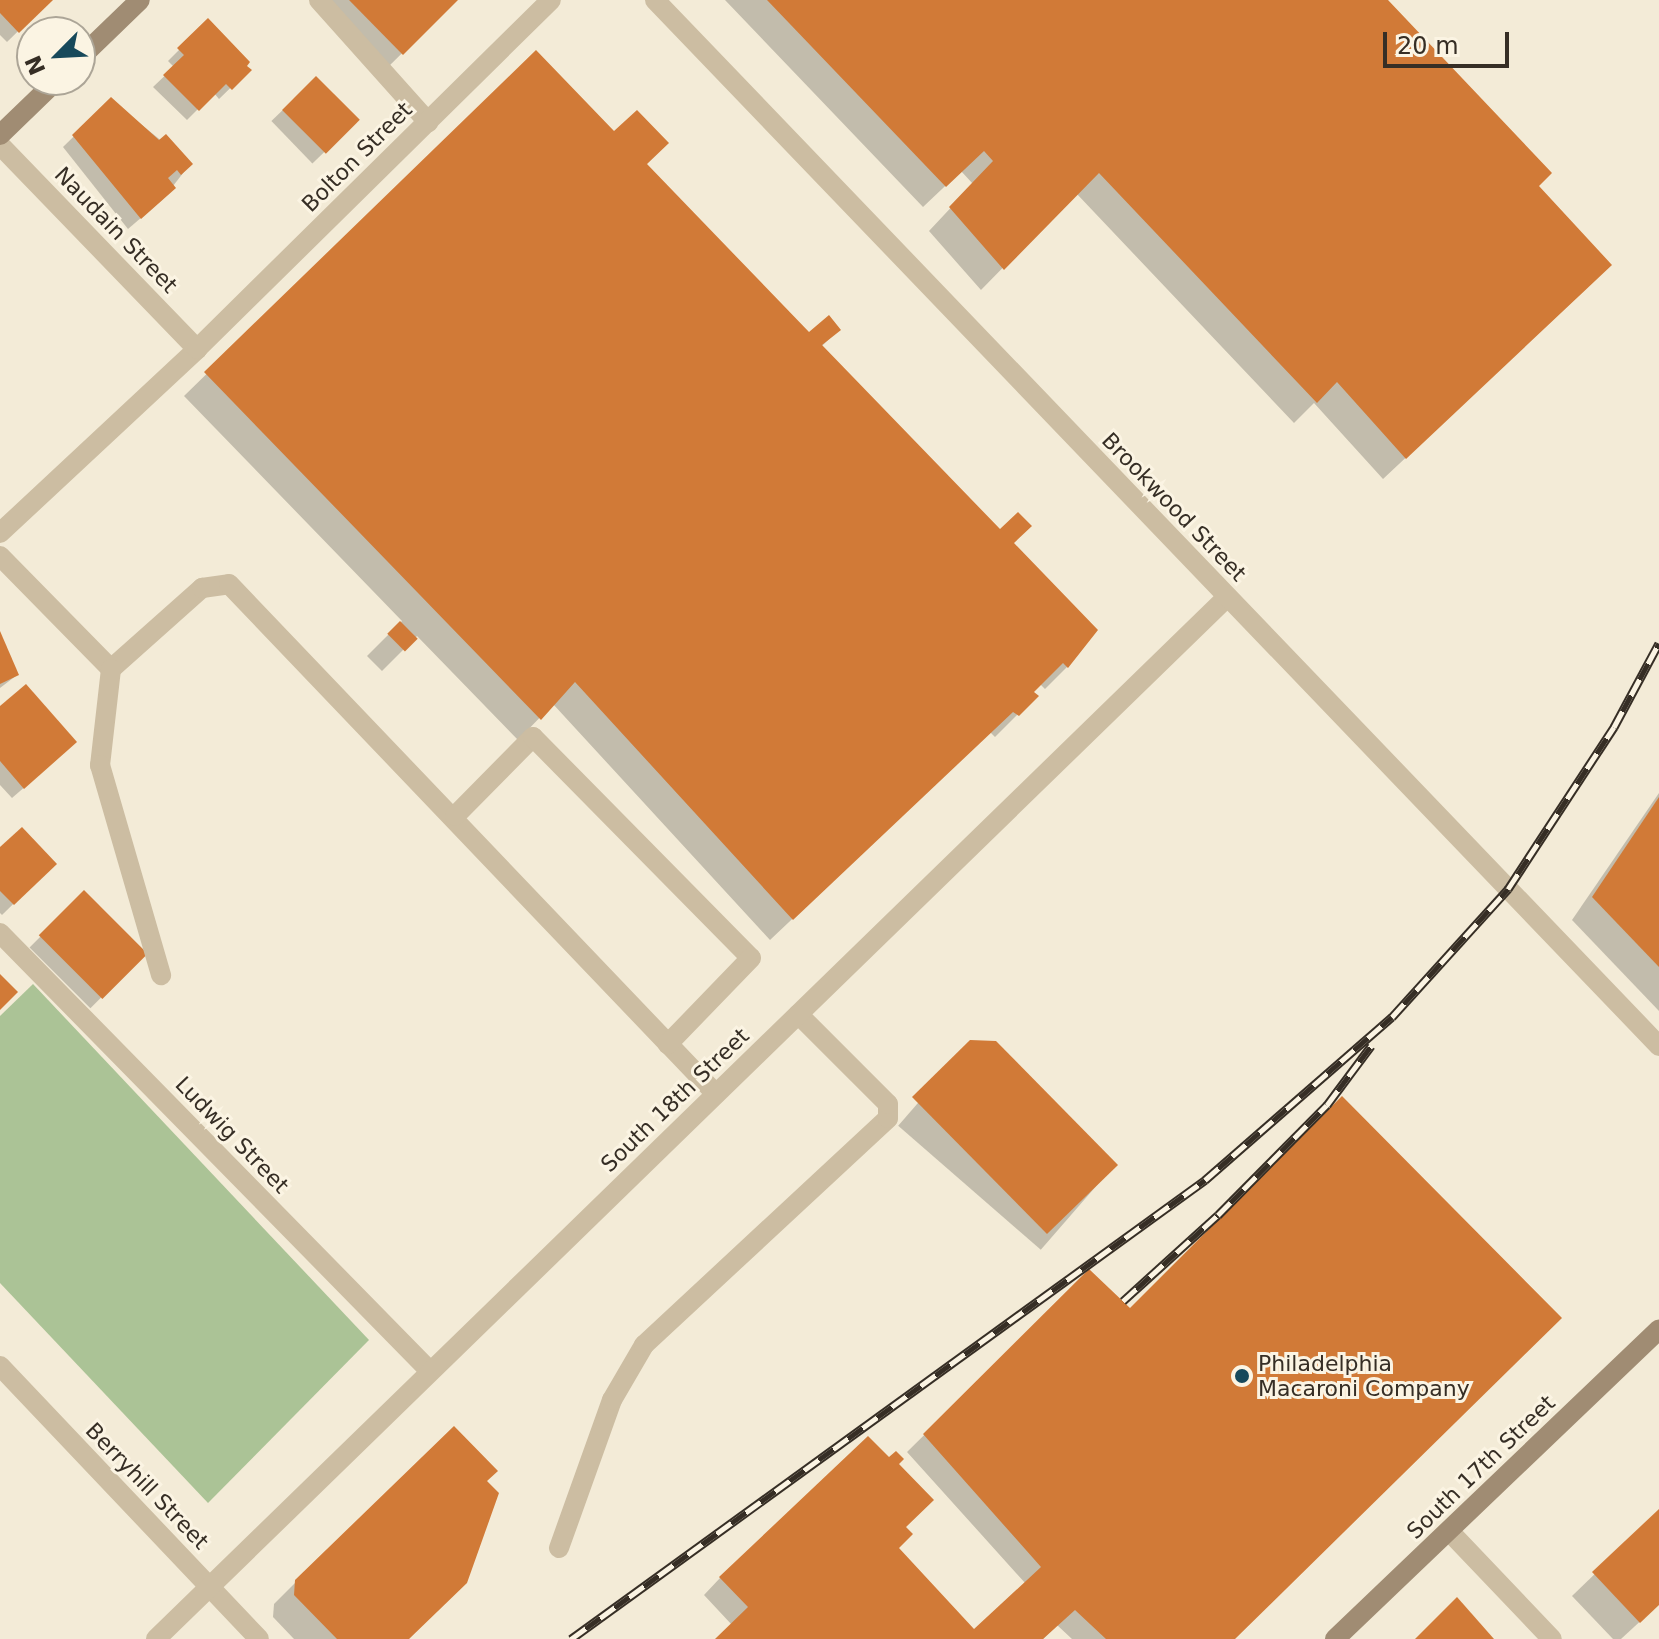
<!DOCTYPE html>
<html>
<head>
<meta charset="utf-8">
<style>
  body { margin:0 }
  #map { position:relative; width:1659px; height:1639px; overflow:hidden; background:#f3ebd7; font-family:"DejaVu Sans",sans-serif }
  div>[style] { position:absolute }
  .green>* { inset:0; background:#abc396 }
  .shadow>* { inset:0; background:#0003; transform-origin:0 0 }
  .building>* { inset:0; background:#d17a37; transform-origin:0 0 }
  .service>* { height:20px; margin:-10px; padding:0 10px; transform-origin:10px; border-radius:10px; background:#ccbda2 }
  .minor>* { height:20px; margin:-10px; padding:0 10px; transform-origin:10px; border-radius:10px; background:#ccbda2 }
  .tertiary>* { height:20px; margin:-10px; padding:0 10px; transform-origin:10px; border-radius:10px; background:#ccbda2 }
  .secondary>* { height:20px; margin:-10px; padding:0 10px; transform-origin:10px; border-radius:10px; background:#a08c73 }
  .rail>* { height:9px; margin-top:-4.5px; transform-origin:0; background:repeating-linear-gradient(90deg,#fbf4e3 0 18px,#362e25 0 36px); box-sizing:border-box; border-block:2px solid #362e25 }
  .dots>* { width:22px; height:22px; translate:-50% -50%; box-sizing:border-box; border:4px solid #fbf4e3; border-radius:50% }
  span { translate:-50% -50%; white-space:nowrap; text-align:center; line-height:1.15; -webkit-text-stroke:6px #fbf4e3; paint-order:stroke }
  .street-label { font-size:22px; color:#362e25 }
  .poi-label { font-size:22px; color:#362e25 }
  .left { translate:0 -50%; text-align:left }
  .north { position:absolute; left:16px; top:16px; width:80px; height:80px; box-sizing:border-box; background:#fbf4e3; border:2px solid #aca597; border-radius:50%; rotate:246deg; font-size:22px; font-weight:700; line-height:32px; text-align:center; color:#362e25 }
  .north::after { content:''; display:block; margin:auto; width:28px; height:36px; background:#17495b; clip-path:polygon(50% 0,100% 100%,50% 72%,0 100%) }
  .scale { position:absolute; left:1383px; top:32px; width:126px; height:36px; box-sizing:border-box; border:4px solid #362e25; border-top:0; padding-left:10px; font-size:24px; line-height:28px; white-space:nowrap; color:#362e25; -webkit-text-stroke:6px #fbf4e3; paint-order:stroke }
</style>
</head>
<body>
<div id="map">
  <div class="green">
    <div style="clip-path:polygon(33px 984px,369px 1340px,208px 1503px,0 1283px,0 1016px)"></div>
  </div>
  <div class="shadow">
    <div style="clip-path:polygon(0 0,50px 0,7px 42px,0 35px)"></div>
    <div style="clip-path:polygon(316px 0,456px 0,385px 70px)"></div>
    <div style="clip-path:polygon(725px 0,1385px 0,1536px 186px,1588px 287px,1383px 479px,1314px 403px,1294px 423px,1076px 193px,981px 290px,929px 231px,973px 184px,961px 171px,923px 207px)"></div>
    <div style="clip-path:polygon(208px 21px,249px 70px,219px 99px,214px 93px,187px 120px,153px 87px,174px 67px,168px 61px)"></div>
    <div style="clip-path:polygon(536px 53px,809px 335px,838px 330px,821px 347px,1095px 630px,1067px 667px,1045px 689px,1040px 684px,1031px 692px,1036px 696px,995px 737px,990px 732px,770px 940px,553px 704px,518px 740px,417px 636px,382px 671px,367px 656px,402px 621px,184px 396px)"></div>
    <div style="left:316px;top:78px;width:59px;height:62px;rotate:46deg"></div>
    <div style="clip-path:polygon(111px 100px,190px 164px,163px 199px,128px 229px,63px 147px)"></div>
    <div style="clip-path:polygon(0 636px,17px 675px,0 688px)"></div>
    <div style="clip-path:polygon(0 709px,64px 753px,12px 798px,0 785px)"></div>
    <div style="clip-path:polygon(1659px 793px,1659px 1011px,1572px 920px)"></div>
    <div style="clip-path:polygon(0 850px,54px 864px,2px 915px,0 913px)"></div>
    <div style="left:84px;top:893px;width:86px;height:77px;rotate:45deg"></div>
    <div style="left:971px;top:1042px;width:189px;height:111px;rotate:41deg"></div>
    <div style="clip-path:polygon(1089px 1272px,1232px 1639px,1072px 1639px,1057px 1625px,1043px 1639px,717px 1639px,732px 1625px,704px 1595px,720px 1578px,896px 1464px,903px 1527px,896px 1548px,974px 1632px,1026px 1584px,907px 1452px)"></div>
    <div style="clip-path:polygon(485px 1481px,407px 1639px,294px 1639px,273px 1617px,274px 1604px,297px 1581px)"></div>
    <div style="clip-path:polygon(1659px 1512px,1659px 1604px,1621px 1639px,1613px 1639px,1572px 1596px)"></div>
  </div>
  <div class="building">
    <div style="clip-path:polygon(0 0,53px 0,19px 33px,0 13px)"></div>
    <div style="clip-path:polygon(349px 0,458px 0,403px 55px)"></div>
    <div style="clip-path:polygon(767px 0,1388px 0,1552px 173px,1539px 186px,1612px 265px,1406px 459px,1337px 382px,1317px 403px,1099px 173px,1004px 270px,949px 207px,993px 161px,984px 151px,946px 187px)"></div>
    <div style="clip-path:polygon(208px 18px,250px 62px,247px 66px,252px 70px,232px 90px,226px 84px,199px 111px,163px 75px,184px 55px,177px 48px)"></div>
    <div style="clip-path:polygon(536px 50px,614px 131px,637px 110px,669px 143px,647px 164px,809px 332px,829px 315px,841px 330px,822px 345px,1000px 529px,1018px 512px,1032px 526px,1014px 543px,1098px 630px,1068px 668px,1063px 663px,1034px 692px,1039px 696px,1019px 716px,1013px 712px,793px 920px,575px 682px,541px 720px,204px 372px)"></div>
    <div style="left:316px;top:76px;width:62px;height:48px;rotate:45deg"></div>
    <div style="clip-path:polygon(111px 97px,159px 140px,166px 134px,193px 164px,181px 175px,177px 170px,168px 178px,176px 188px,141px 219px,72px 135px)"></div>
    <div style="left:400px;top:621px;width:25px;height:18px;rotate:45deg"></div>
    <div style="clip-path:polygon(0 631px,19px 675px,0 684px)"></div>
    <div style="clip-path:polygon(26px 684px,77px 742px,24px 789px,0 761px,0 706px)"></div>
    <div style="clip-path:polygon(1659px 797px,1659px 967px,1592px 897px)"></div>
    <div style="clip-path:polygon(22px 827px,57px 864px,14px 905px,0 891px,0 847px)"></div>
    <div style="left:84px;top:890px;width:90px;height:64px;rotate:45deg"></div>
    <div style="clip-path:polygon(0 974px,18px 992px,0 1010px)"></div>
    <div style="clip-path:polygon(970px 1040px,996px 1041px,1118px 1165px,1047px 1234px,912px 1097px)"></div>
    <div style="clip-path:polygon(1342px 1096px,1562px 1318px,1235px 1639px,1106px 1639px,1075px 1610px,1043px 1639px,715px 1639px,748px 1607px,719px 1577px,868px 1436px,889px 1457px,896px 1451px,904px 1459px,899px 1464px,934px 1500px,906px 1527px,913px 1534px,899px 1548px,974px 1629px,1041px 1567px,923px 1434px,1089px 1269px,1130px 1308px)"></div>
    <div style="clip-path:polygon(454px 1426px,498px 1471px,487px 1481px,499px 1493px,467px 1583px,409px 1639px,337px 1639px,294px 1595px,295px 1580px)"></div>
    <div style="clip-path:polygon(1659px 1509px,1659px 1605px,1640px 1623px,1592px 1572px)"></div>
    <div style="clip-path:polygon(1457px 1597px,1494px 1639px,1415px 1639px)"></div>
  </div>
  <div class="service">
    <div style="left:319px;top:0;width:164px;rotate:48.2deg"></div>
    <div style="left:0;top:533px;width:270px;rotate:-43deg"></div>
    <div style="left:0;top:556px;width:158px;rotate:45.5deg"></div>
    <div style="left:111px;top:669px;width:122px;rotate:-41.7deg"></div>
    <div style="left:202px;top:588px;width:27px;rotate:-8deg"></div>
    <div style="left:229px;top:584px;width:705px;rotate:46.32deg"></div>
    <div style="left:111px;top:669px;width:97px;rotate:96.5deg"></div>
    <div style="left:100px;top:765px;width:219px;rotate:73.8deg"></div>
    <div style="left:455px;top:816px;width:111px;rotate:-45.4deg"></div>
    <div style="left:533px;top:737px;width:310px;rotate:45.4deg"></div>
    <div style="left:751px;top:958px;width:120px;rotate:134deg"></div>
    <div style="left:559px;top:1548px;width:157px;rotate:-70.3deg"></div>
    <div style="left:612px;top:1400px;width:64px;rotate:-59.8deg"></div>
    <div style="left:644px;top:1345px;width:333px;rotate:-42.9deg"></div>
    <div style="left:888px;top:1118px;width:14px;rotate:-90deg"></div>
    <div style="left:888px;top:1104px;width:127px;rotate:-135deg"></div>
  </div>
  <div class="minor">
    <div style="left:0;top:145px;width:284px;rotate:46deg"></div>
    <div style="left:197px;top:349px;width:497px;rotate:-44.6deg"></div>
    <div style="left:0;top:933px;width:614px;rotate:45.53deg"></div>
    <div style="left:0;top:1366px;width:376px;rotate:46.5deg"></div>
    <div style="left:1449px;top:1531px;width:149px;rotate:46.4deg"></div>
    <div style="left:156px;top:1639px;width:1494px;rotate:-44.21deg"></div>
  </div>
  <div class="tertiary">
    <div style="left:655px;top:0;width:1450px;rotate:46.17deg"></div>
  </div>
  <div class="secondary">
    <div style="left:80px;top:58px;width:83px;rotate:-44deg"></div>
    <div style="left:0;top:135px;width:79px;rotate:-44deg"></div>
    <div style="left:1335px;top:1639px;width:448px;rotate:-43.7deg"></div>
  </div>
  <div class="rail">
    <div style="left:1123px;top:1301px;width:128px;rotate:-42.2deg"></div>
    <div style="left:1218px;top:1215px;width:155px;rotate:-45.3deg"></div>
    <div style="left:1327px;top:1105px;width:74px;rotate:-53.3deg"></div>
    <div style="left:571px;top:1639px;width:783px;rotate:-35.9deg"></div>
    <div style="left:1205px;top:1180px;width:248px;rotate:-41.1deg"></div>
    <div style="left:1392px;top:1017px;width:173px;rotate:-47.8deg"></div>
    <div style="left:1508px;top:889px;width:194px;rotate:-56.8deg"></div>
    <div style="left:1614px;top:727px;width:95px;rotate:-61.8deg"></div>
  </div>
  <div class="dots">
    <div style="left:1242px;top:1376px;background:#17495b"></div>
  </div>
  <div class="street-label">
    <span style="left:357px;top:157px;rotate:-45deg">Bolton Street</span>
    <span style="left:116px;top:230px;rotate:46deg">Naudain Street</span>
    <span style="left:1174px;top:507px;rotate:46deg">Brookwood Street</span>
    <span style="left:675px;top:1100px;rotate:-44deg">South 18th Street</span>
    <span style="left:232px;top:1135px;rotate:46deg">Ludwig Street</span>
    <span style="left:1481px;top:1467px;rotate:-44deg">South 17th Street</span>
    <span style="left:147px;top:1486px;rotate:46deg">Berryhill Street</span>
  </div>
  <div class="poi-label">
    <span class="left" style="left:1258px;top:1376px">Philadelphia<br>Macaroni Company</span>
  </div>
  <div class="north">N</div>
  <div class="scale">20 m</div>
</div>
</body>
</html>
